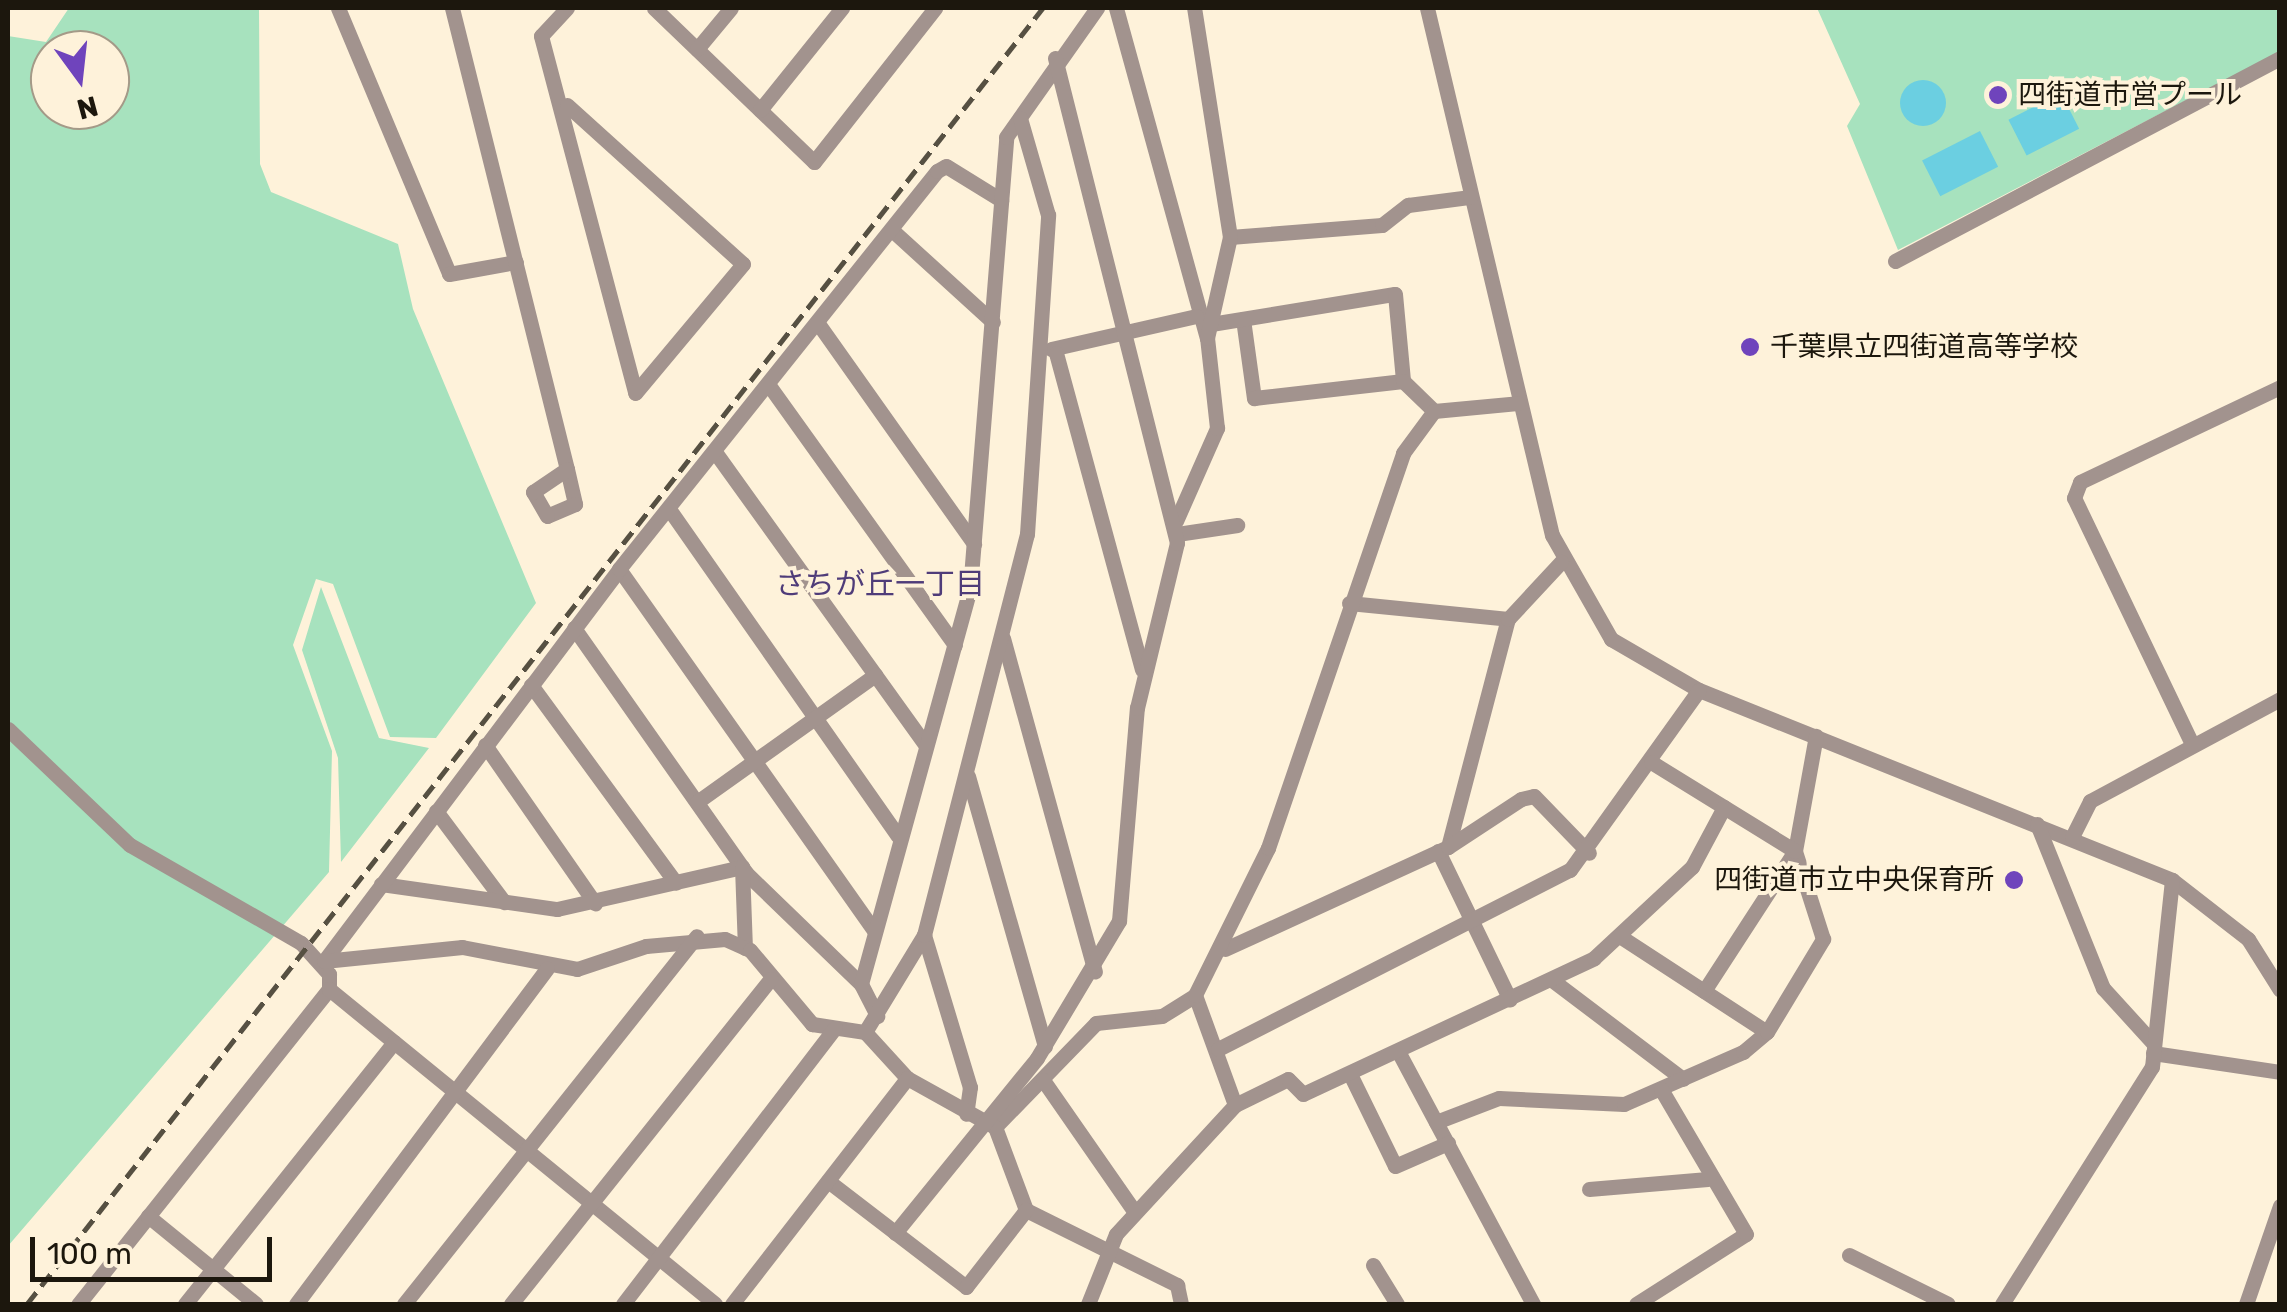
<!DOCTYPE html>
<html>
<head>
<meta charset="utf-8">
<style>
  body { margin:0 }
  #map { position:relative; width:2287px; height:1312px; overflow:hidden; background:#fef2da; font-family:Rubik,"Noto Sans JP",sans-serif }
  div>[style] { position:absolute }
  .green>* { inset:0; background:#a7e2be }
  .water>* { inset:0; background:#6bcfe1; transform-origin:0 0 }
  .round { border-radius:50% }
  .minor>* { height:15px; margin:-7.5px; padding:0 7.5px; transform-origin:7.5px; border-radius:7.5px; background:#a2938e }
  .rail>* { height:5px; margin-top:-2.5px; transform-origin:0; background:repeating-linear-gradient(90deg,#565042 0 15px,transparent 0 23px) }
  .dots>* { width:28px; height:28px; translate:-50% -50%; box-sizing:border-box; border:5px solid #fef2da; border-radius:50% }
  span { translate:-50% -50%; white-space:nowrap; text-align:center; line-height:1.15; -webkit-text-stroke:8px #fef2da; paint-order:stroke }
  .poi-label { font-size:28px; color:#1c170d }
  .left { translate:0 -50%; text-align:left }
  .right { translate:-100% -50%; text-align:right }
  .neighbourhood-label { font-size:30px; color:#4f3c79 }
  .frame { position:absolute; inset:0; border:10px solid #1c170d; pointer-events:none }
  .north { position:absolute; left:30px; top:30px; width:100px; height:100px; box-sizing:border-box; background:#fef2da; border:2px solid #a49a88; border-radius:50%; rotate:165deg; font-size:28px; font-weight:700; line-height:40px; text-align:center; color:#1c170d }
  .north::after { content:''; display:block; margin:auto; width:35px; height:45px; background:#6f44bc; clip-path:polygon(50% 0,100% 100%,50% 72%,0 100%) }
  .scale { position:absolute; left:30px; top:1237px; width:242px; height:45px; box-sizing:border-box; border:5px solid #1c170d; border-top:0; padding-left:12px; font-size:30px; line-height:35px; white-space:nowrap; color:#1c170d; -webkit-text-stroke:8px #fef2da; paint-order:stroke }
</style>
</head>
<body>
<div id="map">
  <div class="green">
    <div style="clip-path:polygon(evenodd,69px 8px,259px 8px,260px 164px,271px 192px,398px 244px,413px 309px,536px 603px,436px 738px,390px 737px,333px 584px,316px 579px,293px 645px,332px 751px,329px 872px,8px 1246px,8px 36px,46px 42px,69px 8px,50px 50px,110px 50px,110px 110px,50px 110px,50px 50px)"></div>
    <div style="clip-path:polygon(1817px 8px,2279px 8px,2279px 52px,1898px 250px,1847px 126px,1860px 104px)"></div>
    <div style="clip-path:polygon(321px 587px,379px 738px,429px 748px,341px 862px,338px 758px,302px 650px)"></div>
  </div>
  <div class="water">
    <div class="round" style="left:1900px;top:80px;width:46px;height:46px"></div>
    <div style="left:2061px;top:93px;width:40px;height:59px;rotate:63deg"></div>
    <div style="left:1980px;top:131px;width:40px;height:65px;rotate:63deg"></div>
  </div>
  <div class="minor">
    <div style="left:338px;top:8px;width:288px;rotate:67.3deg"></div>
    <div style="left:449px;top:274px;width:68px;rotate:-10.2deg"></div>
    <div style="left:452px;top:8px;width:475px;rotate:76deg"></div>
    <div style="left:567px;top:469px;width:36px;rotate:77deg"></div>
    <div style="left:575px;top:504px;width:30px;rotate:157deg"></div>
    <div style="left:547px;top:516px;width:28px;rotate:-120deg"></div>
    <div style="left:533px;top:492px;width:41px;rotate:-34.1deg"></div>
    <div style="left:567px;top:8px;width:38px;rotate:133deg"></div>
    <div style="left:541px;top:36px;width:369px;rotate:75.2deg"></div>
    <div style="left:654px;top:8px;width:222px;rotate:43.9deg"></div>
    <div style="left:814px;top:162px;width:196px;rotate:-51.8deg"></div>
    <div style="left:1116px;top:8px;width:342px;rotate:74.6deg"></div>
    <div style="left:1427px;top:8px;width:542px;rotate:76.66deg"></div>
    <div style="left:1552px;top:535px;width:120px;rotate:60.4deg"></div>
    <div style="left:1611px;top:639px;width:102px;rotate:30.1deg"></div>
    <div style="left:1699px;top:690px;width:510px;rotate:21.88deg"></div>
    <div style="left:2172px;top:880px;width:96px;rotate:37.8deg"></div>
    <div style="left:2248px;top:939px;width:60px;rotate:57.9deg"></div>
    <div style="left:697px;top:49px;width:53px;rotate:-50.3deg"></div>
    <div style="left:567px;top:105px;width:237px;rotate:42.1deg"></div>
    <div style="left:743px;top:264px;width:168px;rotate:129.9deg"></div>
    <div style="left:760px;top:110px;width:131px;rotate:-51.2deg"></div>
    <div style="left:893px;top:231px;width:135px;rotate:42.3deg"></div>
    <div style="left:1230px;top:237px;width:152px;rotate:-4.5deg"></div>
    <div style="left:1382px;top:225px;width:33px;rotate:-38deg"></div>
    <div style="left:1408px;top:205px;width:63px;rotate:-7.4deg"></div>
    <div style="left:1895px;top:261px;width:435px;rotate:-27.8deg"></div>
    <div style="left:1243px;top:319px;width:80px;rotate:82.1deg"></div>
    <div style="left:1254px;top:398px;width:150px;rotate:-6.5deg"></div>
    <div style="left:817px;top:322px;width:272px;rotate:54.7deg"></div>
    <div style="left:1211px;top:324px;width:186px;rotate:-9.3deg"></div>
    <div style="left:1395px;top:294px;width:87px;rotate:84.7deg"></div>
    <div style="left:1403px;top:381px;width:43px;rotate:44.1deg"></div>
    <div style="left:1051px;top:349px;width:149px;rotate:-12.8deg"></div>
    <div style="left:1056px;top:353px;width:328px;rotate:74.8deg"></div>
    <div style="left:768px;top:384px;width:321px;rotate:54.4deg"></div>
    <div style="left:715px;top:452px;width:360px;rotate:54.3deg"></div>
    <div style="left:669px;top:509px;width:399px;rotate:55deg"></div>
    <div style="left:1176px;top:521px;width:102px;rotate:-66.2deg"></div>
    <div style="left:1217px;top:428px;width:91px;rotate:-96.3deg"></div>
    <div style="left:1207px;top:338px;width:104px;rotate:-77.2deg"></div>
    <div style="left:1230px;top:237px;width:232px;rotate:-98.9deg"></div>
    <div style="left:1177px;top:534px;width:61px;rotate:-8.5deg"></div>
    <div style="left:619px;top:569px;width:443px;rotate:54.8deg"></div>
    <div style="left:1349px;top:603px;width:160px;rotate:5.7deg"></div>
    <div style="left:574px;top:628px;width:299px;rotate:54.9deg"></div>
    <div style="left:746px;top:873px;width:160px;rotate:44deg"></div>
    <div style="left:861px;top:984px;width:36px;rotate:63deg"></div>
    <div style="left:1003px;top:638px;width:346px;rotate:74.6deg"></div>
    <div style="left:531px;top:685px;width:245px;rotate:53.8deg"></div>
    <div style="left:8px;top:729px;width:168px;rotate:43.6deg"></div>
    <div style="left:130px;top:845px;width:197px;rotate:29.8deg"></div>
    <div style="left:301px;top:943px;width:42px;rotate:47.9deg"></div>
    <div style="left:329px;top:974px;width:15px;rotate:90deg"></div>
    <div style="left:329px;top:989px;width:403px;rotate:128.5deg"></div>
    <div style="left:2192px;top:744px;width:273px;rotate:-115.6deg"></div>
    <div style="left:2074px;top:498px;width:17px;rotate:-69deg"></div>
    <div style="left:2080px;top:482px;width:221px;rotate:-25.4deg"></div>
    <div style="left:485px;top:745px;width:193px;rotate:55.2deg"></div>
    <div style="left:968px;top:776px;width:281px;rotate:74.1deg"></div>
    <div style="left:697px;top:802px;width:219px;rotate:-35.5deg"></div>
    <div style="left:436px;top:811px;width:114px;rotate:53.2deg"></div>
    <div style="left:2037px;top:824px;width:177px;rotate:68.1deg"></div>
    <div style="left:2103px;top:988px;width:74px;rotate:47.7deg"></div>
    <div style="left:2072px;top:837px;width:40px;rotate:-63.4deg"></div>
    <div style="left:2090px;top:801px;width:216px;rotate:-28.2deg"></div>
    <div style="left:1448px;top:847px;width:236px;rotate:-75.3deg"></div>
    <div style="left:1508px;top:619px;width:78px;rotate:-47.1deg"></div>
    <div style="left:1438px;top:851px;width:165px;rotate:64.2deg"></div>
    <div style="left:381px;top:884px;width:178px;rotate:8.1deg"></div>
    <div style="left:557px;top:909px;width:190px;rotate:-12.8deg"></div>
    <div style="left:742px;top:867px;width:81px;rotate:87.9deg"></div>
    <div style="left:924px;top:935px;width:159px;rotate:73.2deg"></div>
    <div style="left:970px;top:1087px;width:27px;rotate:98deg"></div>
    <div style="left:1621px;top:937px;width:174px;rotate:33.1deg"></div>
    <div style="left:1225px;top:949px;width:245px;rotate:-24.6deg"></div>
    <div style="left:1448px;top:847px;width:87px;rotate:-33.3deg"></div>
    <div style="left:1521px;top:799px;width:13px;rotate:-13deg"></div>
    <div style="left:1534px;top:796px;width:79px;rotate:46deg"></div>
    <div style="left:324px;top:961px;width:491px;rotate:-53deg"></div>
    <div style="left:619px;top:569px;width:509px;rotate:-51.38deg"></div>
    <div style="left:937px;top:171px;width:10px;rotate:-29deg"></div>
    <div style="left:946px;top:166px;width:65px;rotate:31.7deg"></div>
    <div style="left:324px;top:961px;width:139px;rotate:-5.8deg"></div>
    <div style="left:462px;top:947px;width:117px;rotate:10.8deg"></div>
    <div style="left:577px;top:969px;width:73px;rotate:-18.4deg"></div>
    <div style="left:646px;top:946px;width:79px;rotate:-5.1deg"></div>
    <div style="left:725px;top:939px;width:27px;rotate:24deg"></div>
    <div style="left:750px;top:950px;width:97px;rotate:50deg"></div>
    <div style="left:812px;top:1024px;width:54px;rotate:8.6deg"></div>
    <div style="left:1552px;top:980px;width:164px;rotate:37.1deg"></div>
    <div style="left:861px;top:984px;width:410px;rotate:-74.6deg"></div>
    <div style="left:970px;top:589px;width:453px;rotate:-85.4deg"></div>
    <div style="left:1006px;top:137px;width:158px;rotate:-54.8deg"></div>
    <div style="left:329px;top:989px;width:498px;rotate:39.2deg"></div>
    <div style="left:1704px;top:991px;width:167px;rotate:-57deg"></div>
    <div style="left:1795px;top:851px;width:117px;rotate:-79.7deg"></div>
    <div style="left:1195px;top:995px;width:117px;rotate:70deg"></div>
    <div style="left:865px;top:1032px;width:62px;rotate:47.6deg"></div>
    <div style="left:907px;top:1078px;width:101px;rotate:29.1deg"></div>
    <div style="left:995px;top:1127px;width:145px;rotate:-45.8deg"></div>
    <div style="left:1096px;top:1023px;width:66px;rotate:-6.1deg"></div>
    <div style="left:1162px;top:1016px;width:39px;rotate:-32deg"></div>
    <div style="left:1195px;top:995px;width:164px;rotate:-63.6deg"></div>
    <div style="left:1268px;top:848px;width:417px;rotate:-71.1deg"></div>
    <div style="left:1403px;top:453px;width:52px;rotate:-53.6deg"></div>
    <div style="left:1434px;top:411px;width:84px;rotate:-5.4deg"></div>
    <div style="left:865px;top:1032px;width:114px;rotate:-58.7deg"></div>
    <div style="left:924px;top:935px;width:414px;rotate:-75.6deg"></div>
    <div style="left:1027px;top:534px;width:320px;rotate:-86.2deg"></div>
    <div style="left:1048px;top:215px;width:101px;rotate:-106.1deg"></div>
    <div style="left:1218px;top:1049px;width:395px;rotate:-27deg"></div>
    <div style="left:1570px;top:870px;width:221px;rotate:-54.4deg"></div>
    <div style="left:1399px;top:1053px;width:285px;rotate:61.9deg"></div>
    <div style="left:2153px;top:1053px;width:128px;rotate:8.5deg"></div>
    <div style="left:1350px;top:1074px;width:102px;rotate:63.9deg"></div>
    <div style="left:1395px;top:1166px;width:58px;rotate:-23.5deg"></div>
    <div style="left:1043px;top:1080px;width:160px;rotate:55.2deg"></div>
    <div style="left:1436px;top:1122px;width:67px;rotate:-20.9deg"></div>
    <div style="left:1499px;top:1098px;width:125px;rotate:2.7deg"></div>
    <div style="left:1624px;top:1104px;width:130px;rotate:-23.6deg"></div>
    <div style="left:1743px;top:1052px;width:31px;rotate:-40deg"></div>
    <div style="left:1767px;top:1032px;width:109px;rotate:-58.9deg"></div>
    <div style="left:1823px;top:939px;width:92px;rotate:-107.7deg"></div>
    <div style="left:1795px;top:851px;width:169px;rotate:-148.3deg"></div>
    <div style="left:995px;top:1127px;width:89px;rotate:69.5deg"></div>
    <div style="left:1026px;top:1210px;width:169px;rotate:26.4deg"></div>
    <div style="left:1177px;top:1285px;width:19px;rotate:78deg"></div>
    <div style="left:828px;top:1181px;width:174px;rotate:37.5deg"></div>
    <div style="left:966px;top:1287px;width:98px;rotate:-52.1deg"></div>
    <div style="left:1589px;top:1189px;width:119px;rotate:-4.8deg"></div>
    <div style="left:148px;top:1216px;width:139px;rotate:39.2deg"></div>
    <div style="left:895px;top:1233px;width:225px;rotate:-50.9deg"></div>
    <div style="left:1037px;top:1058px;width:160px;rotate:-59.1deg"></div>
    <div style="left:1119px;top:921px;width:214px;rotate:-85.2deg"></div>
    <div style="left:1137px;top:708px;width:170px;rotate:-76.4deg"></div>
    <div style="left:1177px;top:543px;width:500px;rotate:-104.12deg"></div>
    <div style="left:1849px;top:1255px;width:110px;rotate:26.3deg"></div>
    <div style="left:1373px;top:1265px;width:46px;rotate:58.4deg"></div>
    <div style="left:185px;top:1304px;width:335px;rotate:-51.4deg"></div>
    <div style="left:296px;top:1304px;width:419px;rotate:-53.2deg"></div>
    <div style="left:404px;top:1304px;width:470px;rotate:-51.5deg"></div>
    <div style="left:511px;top:1304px;width:416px;rotate:-51.4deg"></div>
    <div style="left:623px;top:1304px;width:348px;rotate:-52.5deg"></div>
    <div style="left:732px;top:1304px;width:286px;rotate:-52.2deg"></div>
    <div style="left:1088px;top:1304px;width:75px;rotate:-68.2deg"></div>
    <div style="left:1116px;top:1234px;width:176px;rotate:-47.3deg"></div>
    <div style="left:1235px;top:1105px;width:59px;rotate:-26.1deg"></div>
    <div style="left:1288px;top:1079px;width:21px;rotate:45deg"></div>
    <div style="left:1303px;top:1094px;width:321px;rotate:-25deg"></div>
    <div style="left:1594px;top:958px;width:134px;rotate:-42.9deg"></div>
    <div style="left:1692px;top:867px;width:68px;rotate:-61.9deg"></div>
    <div style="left:1636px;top:1304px;width:130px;rotate:-32.5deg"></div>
    <div style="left:1746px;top:1234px;width:168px;rotate:-120.4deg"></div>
    <div style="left:2002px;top:1304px;width:280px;rotate:-57.7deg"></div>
    <div style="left:2152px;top:1067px;width:188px;rotate:-83.9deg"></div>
    <div style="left:2246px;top:1304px;width:104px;rotate:-70.9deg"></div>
  </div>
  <div class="rail">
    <div style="left:27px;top:1304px;width:1647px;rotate:-51.91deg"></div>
  </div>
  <div class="dots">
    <div style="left:1998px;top:95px;background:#6f44bc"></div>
    <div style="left:1750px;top:347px;background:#6f44bc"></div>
    <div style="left:2014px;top:880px;background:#6f44bc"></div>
  </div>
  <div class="poi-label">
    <span class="left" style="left:2018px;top:95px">四街道市営プール</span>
    <span class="left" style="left:1770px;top:347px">千葉県立四街道高等学校</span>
    <span class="right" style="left:1994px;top:880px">四街道市立中央保育所</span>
  </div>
  <div class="neighbourhood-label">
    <span style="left:880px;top:584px">さちが丘一丁目</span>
  </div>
  <div class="frame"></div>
  <div class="north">N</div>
  <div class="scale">100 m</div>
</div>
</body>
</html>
